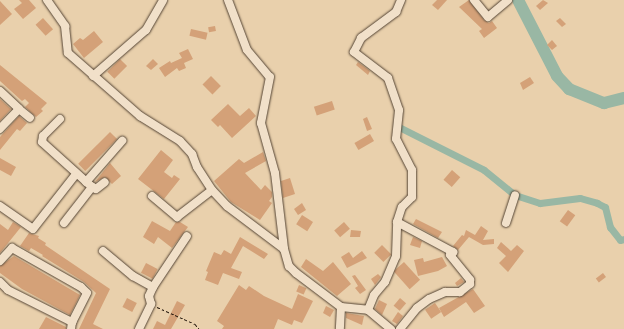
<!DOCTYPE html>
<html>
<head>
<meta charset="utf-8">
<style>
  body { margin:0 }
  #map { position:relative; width:624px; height:329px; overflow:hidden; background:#e9d0ac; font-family:"IM FELL English",serif }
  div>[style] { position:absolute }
  .canal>* { height:7px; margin:-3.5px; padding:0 3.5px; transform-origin:3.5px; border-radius:3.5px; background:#99b7a4 }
  .river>* { height:12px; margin:-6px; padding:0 6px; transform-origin:6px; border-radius:6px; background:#99b7a4 }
  .building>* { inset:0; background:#d4a178; transform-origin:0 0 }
  .path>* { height:1px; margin-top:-0.5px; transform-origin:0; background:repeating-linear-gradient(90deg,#22160c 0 3px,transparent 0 5px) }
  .roads { filter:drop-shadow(0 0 1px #544434) drop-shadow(0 0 1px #544434) }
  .minor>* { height:8px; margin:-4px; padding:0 4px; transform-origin:4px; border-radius:4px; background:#f1e0c9 }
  span { translate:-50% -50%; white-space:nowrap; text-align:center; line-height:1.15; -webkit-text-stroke:3.5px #f1e0c9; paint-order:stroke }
</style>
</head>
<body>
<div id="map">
  <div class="canal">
    <div style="left:397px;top:126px;width:97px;rotate:26.8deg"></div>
    <div style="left:484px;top:170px;width:40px;rotate:39deg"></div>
    <div style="left:515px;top:195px;width:26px;rotate:18deg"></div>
    <div style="left:540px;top:203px;width:40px;rotate:-7.1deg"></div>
    <div style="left:580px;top:198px;width:18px;rotate:16deg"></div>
    <div style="left:597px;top:203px;width:9px;rotate:27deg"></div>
    <div style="left:605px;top:207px;width:21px;rotate:76deg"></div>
    <div style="left:610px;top:227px;width:16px;rotate:52deg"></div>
    <div style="left:620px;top:240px;width:4px;rotate:-14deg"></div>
  </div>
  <div class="river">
    <div style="left:518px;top:0;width:85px;rotate:62.8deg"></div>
    <div style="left:557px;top:76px;width:18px;rotate:47deg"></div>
    <div style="left:569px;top:89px;width:38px;rotate:22deg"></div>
    <div style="left:604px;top:103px;width:21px;rotate:-14deg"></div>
  </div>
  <div class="building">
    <div style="clip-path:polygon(19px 0,29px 0,36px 8px,23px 19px,14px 9px,22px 3px)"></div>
    <div style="clip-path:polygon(437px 0,447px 0,438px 10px,432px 5px)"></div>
    <div style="clip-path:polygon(469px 0,484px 20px,489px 23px,492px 21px,497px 28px,484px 38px,479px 31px,482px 29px,459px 7px)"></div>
    <div style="clip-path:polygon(543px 0,548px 3px,540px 10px,536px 6px)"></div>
    <div style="clip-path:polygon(0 1px,12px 14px,0 25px)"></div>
    <div style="left:43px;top:18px;width:15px;height:10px;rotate:48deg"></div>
    <div style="clip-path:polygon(560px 18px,566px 24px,562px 27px,556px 21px)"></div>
    <div style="left:215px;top:26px;width:5px;height:7px;rotate:79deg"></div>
    <div style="left:191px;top:29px;width:17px;height:7px;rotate:13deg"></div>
    <div style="clip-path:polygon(94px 31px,103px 42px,84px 58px,73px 44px,80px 38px,83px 40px)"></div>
    <div style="clip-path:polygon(552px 40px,557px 46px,552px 50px,547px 45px)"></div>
    <div style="clip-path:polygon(188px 49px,193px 59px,184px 63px,186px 68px,179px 71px,177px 68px,165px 77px,159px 68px,170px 61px,171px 63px,182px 58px,179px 53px)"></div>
    <div style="left:120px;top:59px;width:10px;height:18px;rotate:45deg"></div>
    <div style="clip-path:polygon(153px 59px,158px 64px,151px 70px,146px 66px)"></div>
    <div style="clip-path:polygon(358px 62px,370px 71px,368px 75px,356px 65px)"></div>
    <div style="clip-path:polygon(0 65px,47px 103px,41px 109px,43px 111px,36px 117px,25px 107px,29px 103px,25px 99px,22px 101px,0 81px)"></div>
    <div style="left:211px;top:76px;width:14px;height:12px;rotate:45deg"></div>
    <div style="clip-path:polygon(530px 77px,534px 83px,523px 90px,520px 83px)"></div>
    <div style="clip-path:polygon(0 99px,11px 109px,0 121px)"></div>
    <div style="left:332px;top:101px;width:9px;height:19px;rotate:72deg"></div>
    <div style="clip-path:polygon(228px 104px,240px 116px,249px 108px,256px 116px,232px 138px,220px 125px,218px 127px,211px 120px)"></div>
    <div style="clip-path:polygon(19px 116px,27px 123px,20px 131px,17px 129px,0 150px,0 137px)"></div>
    <div style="clip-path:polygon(367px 117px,372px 129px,367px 131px,363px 119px)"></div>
    <div style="left:110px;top:132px;width:10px;height:45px;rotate:45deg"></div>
    <div style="left:370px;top:134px;width:8px;height:18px;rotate:60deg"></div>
    <div style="clip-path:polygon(161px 150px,173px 160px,164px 172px,172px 178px,174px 175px,180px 179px,164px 199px,138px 179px)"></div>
    <div style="clip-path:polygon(263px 152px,266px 161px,245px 173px,261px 190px,265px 185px,272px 192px,272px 197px,269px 201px,272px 203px,260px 220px,231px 202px,214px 181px,239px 159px,244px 163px)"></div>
    <div style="clip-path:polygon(0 158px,16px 167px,11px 176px,0 170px)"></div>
    <div style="clip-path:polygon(110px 163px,121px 176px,112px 184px,105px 177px,95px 182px)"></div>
    <div style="left:452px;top:170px;width:11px;height:13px;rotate:41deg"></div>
    <div style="clip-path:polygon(290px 178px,295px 194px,283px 198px,281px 181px)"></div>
    <div style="clip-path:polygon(302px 203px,306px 210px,298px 215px,294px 209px)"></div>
    <div style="left:568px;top:210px;width:9px;height:14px;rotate:36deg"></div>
    <div style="left:302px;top:215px;width:13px;height:11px;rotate:32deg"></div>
    <div style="clip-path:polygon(416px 219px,442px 232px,438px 238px,413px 224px)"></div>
    <div style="clip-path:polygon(152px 221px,170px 231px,176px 222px,180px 222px,188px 227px,172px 248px,158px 237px,154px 244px,143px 237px)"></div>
    <div style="clip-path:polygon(13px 222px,21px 227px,0 253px,0 224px,8px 230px)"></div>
    <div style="left:344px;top:222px;width:9px;height:13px;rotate:49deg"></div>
    <div style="clip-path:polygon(481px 226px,488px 231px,483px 240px,494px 239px,494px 244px,483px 245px,469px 237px,458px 250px,453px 246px,462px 235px,464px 236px,466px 230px,475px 235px)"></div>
    <div style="clip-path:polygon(351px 230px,361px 231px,360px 237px,350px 237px)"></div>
    <div style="clip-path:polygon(29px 233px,39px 236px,38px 238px,46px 243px,45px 245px,110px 289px,93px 324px,103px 329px,79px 329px,96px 293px,84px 282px,42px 256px,43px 255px,31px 248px,29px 251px,20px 246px)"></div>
    <div style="clip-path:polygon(240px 237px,268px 254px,264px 259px,243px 246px,231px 268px,242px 272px,239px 279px,223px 273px,218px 285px,205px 280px,208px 272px,206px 271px,214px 252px,221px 255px,224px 250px,231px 254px)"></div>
    <div style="clip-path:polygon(413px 237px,422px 241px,420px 248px,410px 245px)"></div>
    <div style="clip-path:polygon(501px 242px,511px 251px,517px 245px,524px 251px,508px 272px,499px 263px,506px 256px,497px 248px)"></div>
    <div style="left:382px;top:245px;width:13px;height:11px;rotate:45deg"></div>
    <div style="clip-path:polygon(362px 251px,367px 258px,347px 268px,341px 257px,349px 252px,353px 258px)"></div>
    <div style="clip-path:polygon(14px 256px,80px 295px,70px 315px,22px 289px,0 273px,0 266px)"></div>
    <div style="clip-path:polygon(442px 257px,447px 266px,438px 271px,418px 276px,414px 260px,423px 258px,424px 262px)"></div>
    <div style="clip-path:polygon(306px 259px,323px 271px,333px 262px,351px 284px,337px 296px,301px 267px)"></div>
    <div style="left:404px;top:262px;width:24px;height:14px;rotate:48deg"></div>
    <div style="left:146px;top:263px;width:13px;height:11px;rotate:27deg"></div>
    <div style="left:603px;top:273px;width:5px;height:9px;rotate:53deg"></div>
    <div style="clip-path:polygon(378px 274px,381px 277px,375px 285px,371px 279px)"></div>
    <div style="clip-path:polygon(355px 275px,366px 290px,360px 294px,355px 288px,358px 286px,352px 276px)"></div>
    <div style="clip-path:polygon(461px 278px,464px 282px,457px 286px,455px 283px)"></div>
    <div style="clip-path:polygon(239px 285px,246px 290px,249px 286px,264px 296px,292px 309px,298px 294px,313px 301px,302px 323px,294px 320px,292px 325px,278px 319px,274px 329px,222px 329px,224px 326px,217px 321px)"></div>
    <div style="left:299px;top:285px;width:8px;height:7px;rotate:23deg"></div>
    <div style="clip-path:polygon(473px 289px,485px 306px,474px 313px,466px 302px,444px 317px,439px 308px)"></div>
    <div style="left:127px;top:298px;width:11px;height:10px;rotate:27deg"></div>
    <div style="left:400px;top:298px;width:8px;height:10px;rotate:40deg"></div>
    <div style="clip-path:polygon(379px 300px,387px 304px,382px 315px,375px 309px)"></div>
    <div style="clip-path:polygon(177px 301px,185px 305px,171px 329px,153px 329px,157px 321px,165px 325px)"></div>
    <div style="left:435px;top:303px;width:11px;height:12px;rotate:56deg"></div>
    <div style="clip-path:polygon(326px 306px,334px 310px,330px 317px,323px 313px)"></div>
    <div style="clip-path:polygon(398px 312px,403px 316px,397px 324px,392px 321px)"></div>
    <div style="clip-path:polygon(346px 313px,364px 316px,362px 325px,346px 318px)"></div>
    <div style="clip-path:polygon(46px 317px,66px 327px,66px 329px,39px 329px)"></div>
  </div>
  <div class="path">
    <div style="left:157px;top:307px;width:42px;rotate:24.1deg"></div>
    <div style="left:195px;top:324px;width:6px;rotate:51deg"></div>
  </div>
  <div class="roads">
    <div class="minor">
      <div style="left:47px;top:0;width:32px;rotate:55deg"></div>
      <div style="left:65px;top:26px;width:27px;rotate:84deg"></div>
      <div style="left:68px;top:53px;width:96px;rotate:41.2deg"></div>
      <div style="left:140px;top:116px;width:47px;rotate:32deg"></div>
      <div style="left:180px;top:141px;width:18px;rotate:47deg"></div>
      <div style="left:192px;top:154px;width:14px;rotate:69deg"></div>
      <div style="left:197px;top:167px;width:27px;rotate:57deg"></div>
      <div style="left:212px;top:190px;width:22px;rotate:47deg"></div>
      <div style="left:227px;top:206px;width:71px;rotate:37deg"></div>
      <div style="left:284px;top:249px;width:18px;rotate:74deg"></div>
      <div style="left:289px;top:266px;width:10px;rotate:45deg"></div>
      <div style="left:296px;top:273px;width:56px;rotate:37.1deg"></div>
      <div style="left:341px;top:307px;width:22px;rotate:93deg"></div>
      <div style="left:228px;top:0;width:53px;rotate:69.2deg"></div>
      <div style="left:247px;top:50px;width:35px;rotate:50deg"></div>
      <div style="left:270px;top:77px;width:47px;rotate:101.1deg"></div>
      <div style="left:261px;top:123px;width:52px;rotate:74.4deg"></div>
      <div style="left:275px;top:173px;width:77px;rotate:83.2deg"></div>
      <div style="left:474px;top:0;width:22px;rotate:51deg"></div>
      <div style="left:488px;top:17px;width:26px;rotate:-40deg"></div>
      <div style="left:93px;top:76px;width:70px;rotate:-41deg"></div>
      <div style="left:146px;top:30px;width:34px;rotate:-60deg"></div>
      <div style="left:0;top:91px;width:26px;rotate:43deg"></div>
      <div style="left:19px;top:109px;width:28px;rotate:134deg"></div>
      <div style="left:19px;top:109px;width:14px;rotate:39deg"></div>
      <div style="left:60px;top:119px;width:24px;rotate:135deg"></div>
      <div style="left:43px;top:136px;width:6px;rotate:99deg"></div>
      <div style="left:42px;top:142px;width:67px;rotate:42deg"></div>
      <div style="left:92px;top:187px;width:4px;rotate:27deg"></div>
      <div style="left:96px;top:189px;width:11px;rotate:-38deg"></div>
      <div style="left:86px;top:182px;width:55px;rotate:-48.7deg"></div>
      <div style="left:152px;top:196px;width:33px;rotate:40deg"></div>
      <div style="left:177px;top:217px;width:44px;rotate:-37.6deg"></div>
      <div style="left:0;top:206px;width:40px;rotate:34.9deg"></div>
      <div style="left:33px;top:229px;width:70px;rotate:-52deg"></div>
      <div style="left:397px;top:222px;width:64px;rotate:28.2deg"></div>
      <div style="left:453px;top:252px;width:4px;rotate:135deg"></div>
      <div style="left:450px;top:255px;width:32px;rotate:51deg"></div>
      <div style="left:470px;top:280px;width:4px;rotate:90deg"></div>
      <div style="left:470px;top:284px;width:13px;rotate:141deg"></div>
      <div style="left:460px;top:292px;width:15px;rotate:180deg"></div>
      <div style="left:445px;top:292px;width:17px;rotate:156deg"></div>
      <div style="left:429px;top:299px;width:15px;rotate:143deg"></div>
      <div style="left:417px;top:308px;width:27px;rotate:129deg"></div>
      <div style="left:64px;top:223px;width:46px;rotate:-52.1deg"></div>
      <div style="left:506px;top:223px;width:29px;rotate:-72deg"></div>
      <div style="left:103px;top:251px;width:39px;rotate:40deg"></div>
      <div style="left:133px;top:276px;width:23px;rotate:29deg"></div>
      <div style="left:0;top:261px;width:18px;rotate:-47deg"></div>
      <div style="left:12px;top:248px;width:79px;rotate:29.5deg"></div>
      <div style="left:81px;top:287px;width:8px;rotate:45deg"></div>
      <div style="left:87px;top:293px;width:33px;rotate:117deg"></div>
      <div style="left:72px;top:322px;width:7px;rotate:98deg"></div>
      <div style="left:0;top:282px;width:11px;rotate:45deg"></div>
      <div style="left:8px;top:290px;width:72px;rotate:26.6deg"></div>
      <div style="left:341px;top:307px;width:27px;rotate:6deg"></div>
      <div style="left:368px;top:310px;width:30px;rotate:40deg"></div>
      <div style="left:368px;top:310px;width:16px;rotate:-68deg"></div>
      <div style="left:374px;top:295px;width:17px;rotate:-50deg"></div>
      <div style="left:385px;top:282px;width:28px;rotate:-67deg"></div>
      <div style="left:396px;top:256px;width:34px;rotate:-88deg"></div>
      <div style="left:397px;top:222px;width:16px;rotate:-72deg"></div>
      <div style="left:402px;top:207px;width:14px;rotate:-45deg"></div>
      <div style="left:412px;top:197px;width:27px;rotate:-90deg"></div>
      <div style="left:412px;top:170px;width:35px;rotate:-117deg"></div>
      <div style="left:396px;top:139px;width:29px;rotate:-84deg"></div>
      <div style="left:399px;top:110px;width:34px;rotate:-109deg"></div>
      <div style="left:388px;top:78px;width:43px;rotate:-142.6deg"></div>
      <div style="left:354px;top:52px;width:16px;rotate:-63deg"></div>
      <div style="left:361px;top:38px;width:44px;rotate:-36.6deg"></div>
      <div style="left:396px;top:12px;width:13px;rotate:-67deg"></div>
      <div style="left:139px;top:329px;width:28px;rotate:-64deg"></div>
      <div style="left:151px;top:304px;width:8px;rotate:-104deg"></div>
      <div style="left:149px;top:296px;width:10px;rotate:-66deg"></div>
      <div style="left:153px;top:287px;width:61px;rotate:-56.3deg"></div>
    </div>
  </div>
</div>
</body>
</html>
